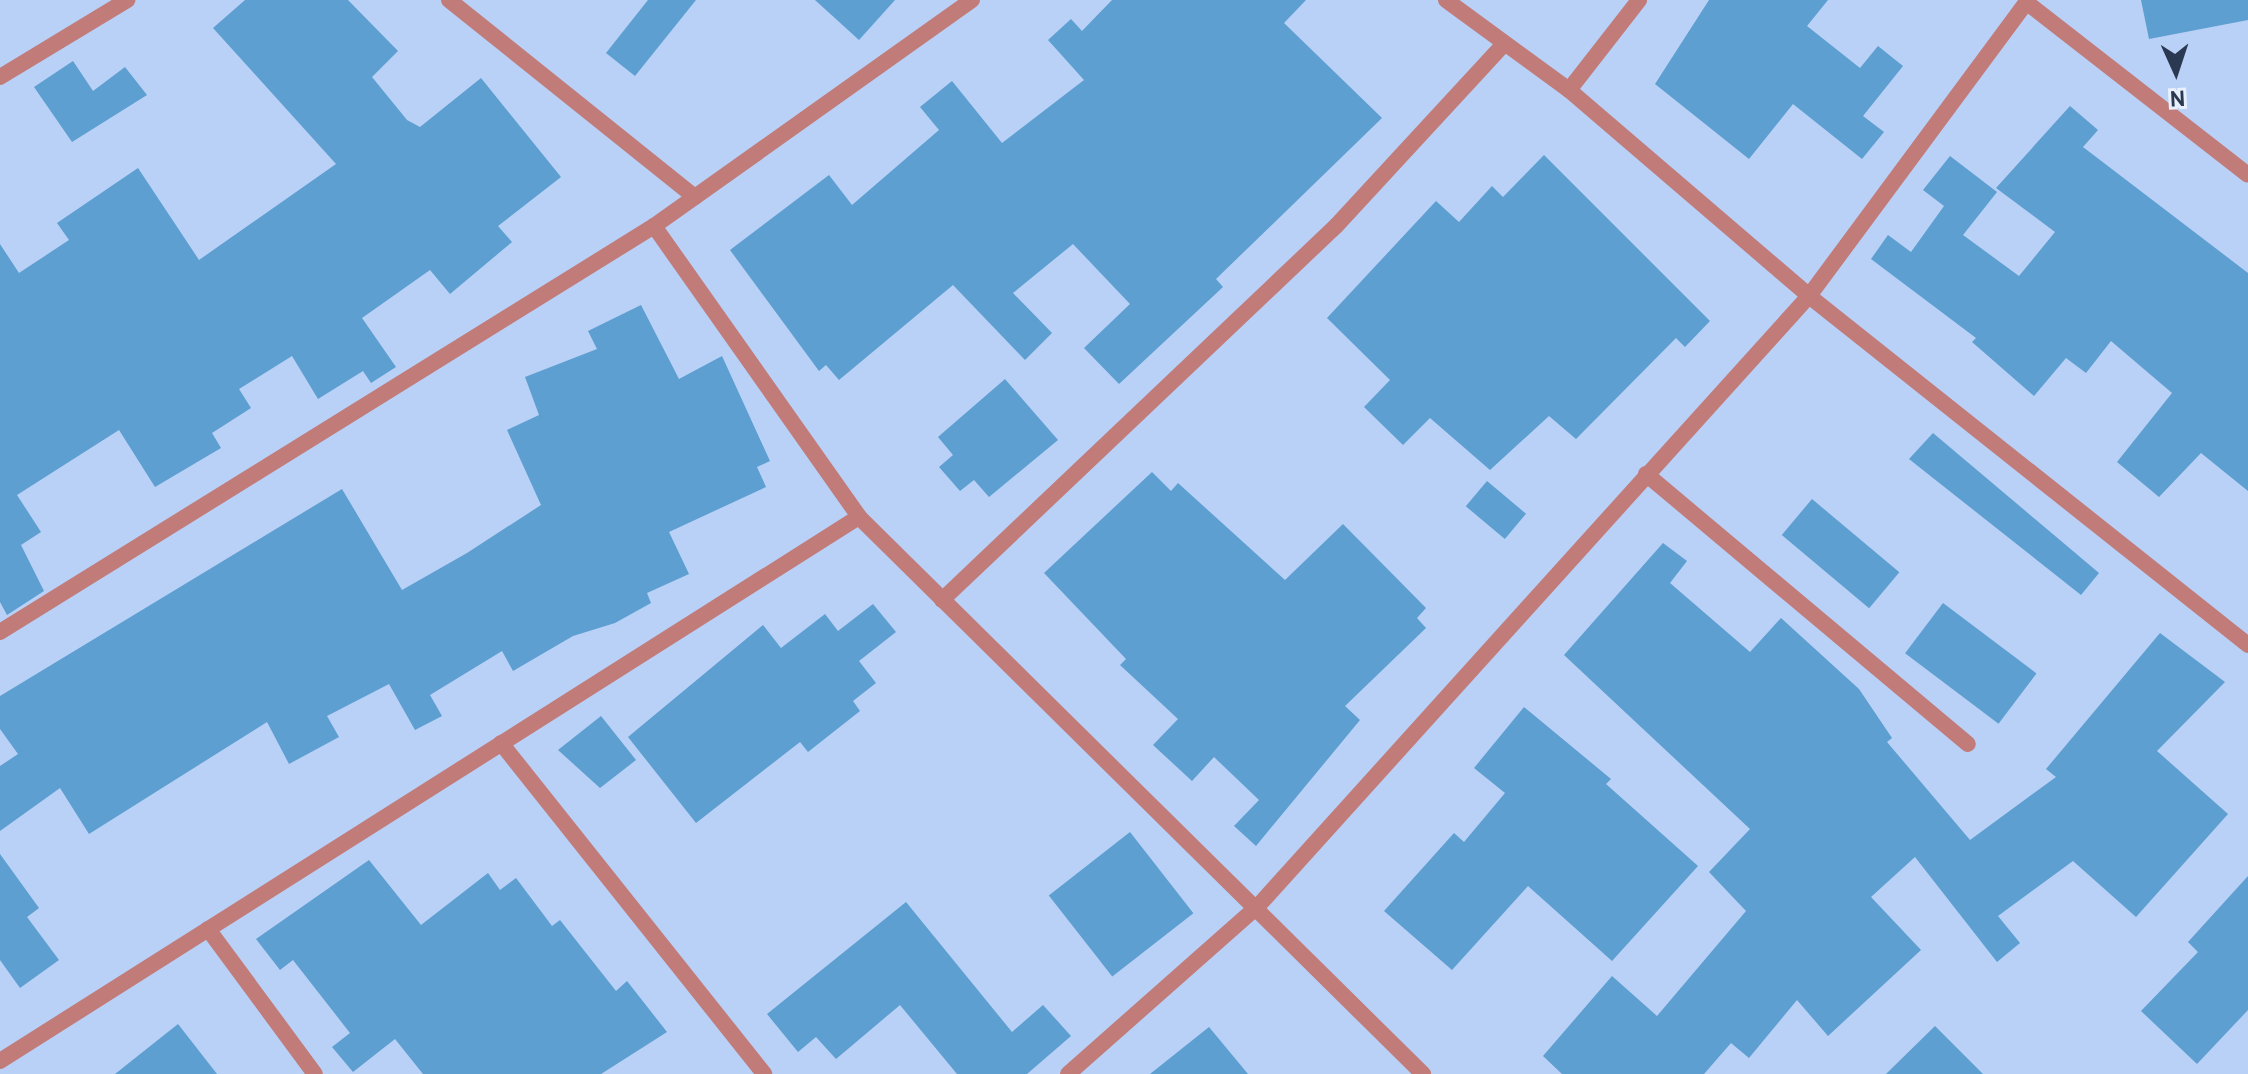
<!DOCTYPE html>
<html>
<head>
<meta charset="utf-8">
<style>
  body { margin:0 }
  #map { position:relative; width:2248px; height:1074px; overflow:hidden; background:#b9d0f7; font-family:Overpass,sans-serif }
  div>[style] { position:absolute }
  .building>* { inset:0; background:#5c9fd0; transform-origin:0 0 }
  .street>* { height:16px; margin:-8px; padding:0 8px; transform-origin:8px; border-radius:8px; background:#c17b79 }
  span { translate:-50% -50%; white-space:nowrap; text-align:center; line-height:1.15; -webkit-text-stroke:8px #e8f0fd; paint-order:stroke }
  .north { position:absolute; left:2136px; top:32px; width:80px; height:80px; -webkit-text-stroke:6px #e8f0fd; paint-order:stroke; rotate:177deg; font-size:22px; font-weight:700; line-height:32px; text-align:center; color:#2a3852 }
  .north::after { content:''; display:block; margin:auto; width:28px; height:36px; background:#2a3852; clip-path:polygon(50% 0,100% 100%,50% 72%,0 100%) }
</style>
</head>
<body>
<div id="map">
  <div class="building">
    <div style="clip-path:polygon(245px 0,348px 0,398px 51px,372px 77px,407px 120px,420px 127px,481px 78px,561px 177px,498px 226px,512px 242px,450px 294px,430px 270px,362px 318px,396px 367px,371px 383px,363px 371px,318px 399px,292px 356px,239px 389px,251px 408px,212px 433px,221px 448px,155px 487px,119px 430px,17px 495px,41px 532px,21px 545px,44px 591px,7px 615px,0 602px,0 244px,19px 273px,69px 240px,57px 223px,138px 168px,199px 260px,336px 164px,213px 28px)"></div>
    <div style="clip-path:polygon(648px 0,696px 0,635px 76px,606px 53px)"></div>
    <div style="clip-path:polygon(815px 0,895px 0,859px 40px)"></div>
    <div style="clip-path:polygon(1112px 0,1306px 0,1284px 23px,1382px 118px,1216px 279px,1223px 287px,1119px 384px,1084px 348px,1130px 304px,1073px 244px,1013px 293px,1052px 333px,1025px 360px,953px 285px,839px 380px,826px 365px,819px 371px,730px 250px,829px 175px,852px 205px,939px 130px,920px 107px,952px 81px,1002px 143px,1084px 80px,1048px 40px,1071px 19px,1082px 31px)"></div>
    <div style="clip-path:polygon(1709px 0,1828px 0,1807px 26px,1860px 68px,1878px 46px,1903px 66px,1863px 116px,1884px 132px,1862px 159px,1793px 104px,1749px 159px,1655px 84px)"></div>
    <div style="clip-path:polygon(2141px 0,2248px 0,2248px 20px,2149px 39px)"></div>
    <div style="clip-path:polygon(73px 61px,93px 91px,125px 67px,147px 95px,72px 142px,34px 87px)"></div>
    <div style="clip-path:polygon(2070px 106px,2098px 130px,2083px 147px,2248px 273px,2248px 491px,2201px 453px,2159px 497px,2117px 462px,2172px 393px,2111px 341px,2086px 373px,2066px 358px,2034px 396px,1972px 342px,1976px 338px,1871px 259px,1888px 235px,1911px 252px,1944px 206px,1923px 190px,1950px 156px,1997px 192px,1963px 235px,2019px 276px,2055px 232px,1996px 188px)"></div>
    <div style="clip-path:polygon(1544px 155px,1710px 321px,1685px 347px,1676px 338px,1576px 439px,1549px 416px,1490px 470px,1430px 418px,1403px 445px,1364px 407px,1390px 380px,1327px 318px,1436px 201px,1459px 222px,1492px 186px,1503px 197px)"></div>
    <div style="clip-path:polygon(641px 305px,679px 379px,722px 356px,770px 461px,757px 467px,766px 487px,669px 532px,689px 574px,647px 593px,651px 603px,615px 623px,573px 636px,513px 671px,502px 651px,430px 695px,442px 716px,415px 730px,389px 684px,327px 716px,339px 737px,289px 764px,267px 722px,89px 834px,60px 788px,0 831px,0 766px,18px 754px,0 729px,0 696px,342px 489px,402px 590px,467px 553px,541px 505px,507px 430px,539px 415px,525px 377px,597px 349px,588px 331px)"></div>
    <div style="clip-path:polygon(1005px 379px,1058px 440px,989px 497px,974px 480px,960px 491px,939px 467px,953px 455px,938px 437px)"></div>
    <div style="clip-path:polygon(1933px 433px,2099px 573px,2081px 595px,1909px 459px)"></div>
    <div style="clip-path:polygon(1152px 472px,1171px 491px,1178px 483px,1285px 580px,1343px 524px,1426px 608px,1417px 618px,1426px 628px,1345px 706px,1360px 720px,1256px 846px,1234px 826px,1259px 800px,1214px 757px,1192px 781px,1153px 745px,1178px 719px,1120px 665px,1126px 659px,1044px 573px)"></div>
    <div style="left:1487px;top:481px;width:51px;height:33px;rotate:40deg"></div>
    <div style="left:1812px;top:499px;width:114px;height:47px;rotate:40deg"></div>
    <div style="clip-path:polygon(1663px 543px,1687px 561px,1670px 583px,1750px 652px,1781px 618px,1859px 689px,1892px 738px,1887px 742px,1970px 840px,2056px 777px,2046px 769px,2160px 633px,2225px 682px,2157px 751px,2228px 814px,2136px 917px,2073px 861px,1998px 916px,2020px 943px,1997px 962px,1915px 857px,1871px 897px,1921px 950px,1828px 1036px,1797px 1000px,1749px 1058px,1731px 1043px,1704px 1074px,1562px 1074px,1543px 1056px,1612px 976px,1657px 1016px,1746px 911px,1709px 872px,1750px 829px,1564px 655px)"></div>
    <div style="left:1943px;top:603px;width:117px;height:63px;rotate:37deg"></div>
    <div style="clip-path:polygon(873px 604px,896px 632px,859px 661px,876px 683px,853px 701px,860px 711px,808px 752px,800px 742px,696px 823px,628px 737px,763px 625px,781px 648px,825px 614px,838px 631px)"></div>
    <div style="clip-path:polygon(1524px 707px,1611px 779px,1606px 784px,1698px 866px,1612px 961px,1528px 886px,1452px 970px,1384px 911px,1454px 833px,1464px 842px,1505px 793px,1474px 768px)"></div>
    <div style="clip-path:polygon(601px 716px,636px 760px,600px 788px,558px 750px)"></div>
    <div style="left:1130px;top:832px;width:103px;height:103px;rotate:52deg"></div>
    <div style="clip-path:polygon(0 854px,39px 908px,27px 917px,59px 960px,20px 988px,0 960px)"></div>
    <div style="clip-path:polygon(369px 860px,421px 925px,488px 873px,500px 890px,516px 878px,552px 926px,560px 920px,616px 991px,627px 981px,667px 1032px,601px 1074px,423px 1074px,395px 1039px,353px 1072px,332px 1047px,350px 1033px,293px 960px,280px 970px,256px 939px)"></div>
    <div style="clip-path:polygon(2248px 876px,2248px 1010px,2197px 1064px,2141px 1011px,2198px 952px,2188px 942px)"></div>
    <div style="clip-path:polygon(906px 902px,1012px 1032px,1043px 1005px,1071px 1036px,1027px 1074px,957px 1074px,900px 1005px,836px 1059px,816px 1037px,798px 1052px,767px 1014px)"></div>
    <div style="clip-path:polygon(178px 1024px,217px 1074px,115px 1074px)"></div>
    <div style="clip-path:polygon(1935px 1026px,1983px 1074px,1886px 1074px)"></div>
    <div style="clip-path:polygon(1209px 1027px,1248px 1074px,1150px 1074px)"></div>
  </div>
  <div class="street">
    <div style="left:449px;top:0;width:315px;rotate:38.7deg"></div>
    <div style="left:1446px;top:0;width:152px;rotate:36.2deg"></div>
    <div style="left:1569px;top:90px;width:316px;rotate:40.6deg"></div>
    <div style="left:1809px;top:296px;width:561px;rotate:38.48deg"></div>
    <div style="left:2026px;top:2px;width:281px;rotate:37.9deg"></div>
    <div style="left:0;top:77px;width:149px;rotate:-31.2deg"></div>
    <div style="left:1569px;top:90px;width:114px;rotate:-52.1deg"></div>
    <div style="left:654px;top:226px;width:356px;rotate:54.8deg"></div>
    <div style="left:859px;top:517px;width:793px;rotate:44.64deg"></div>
    <div style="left:1646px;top:474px;width:420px;rotate:40deg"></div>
    <div style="left:942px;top:600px;width:543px;rotate:-43.51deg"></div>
    <div style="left:1336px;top:226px;width:246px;rotate:-47.3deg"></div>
    <div style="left:0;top:632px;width:770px;rotate:-31.83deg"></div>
    <div style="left:654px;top:226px;width:390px;rotate:-35.4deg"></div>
    <div style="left:501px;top:743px;width:423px;rotate:51.5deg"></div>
    <div style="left:208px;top:929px;width:180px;rotate:53.6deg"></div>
    <div style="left:0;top:1061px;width:1017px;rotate:-32.35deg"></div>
    <div style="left:1068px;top:1074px;width:254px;rotate:-41.5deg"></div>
    <div style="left:1258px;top:906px;width:822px;rotate:-47.91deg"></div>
    <div style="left:1809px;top:296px;width:368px;rotate:-53.5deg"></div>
  </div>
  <div class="north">N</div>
</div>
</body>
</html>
